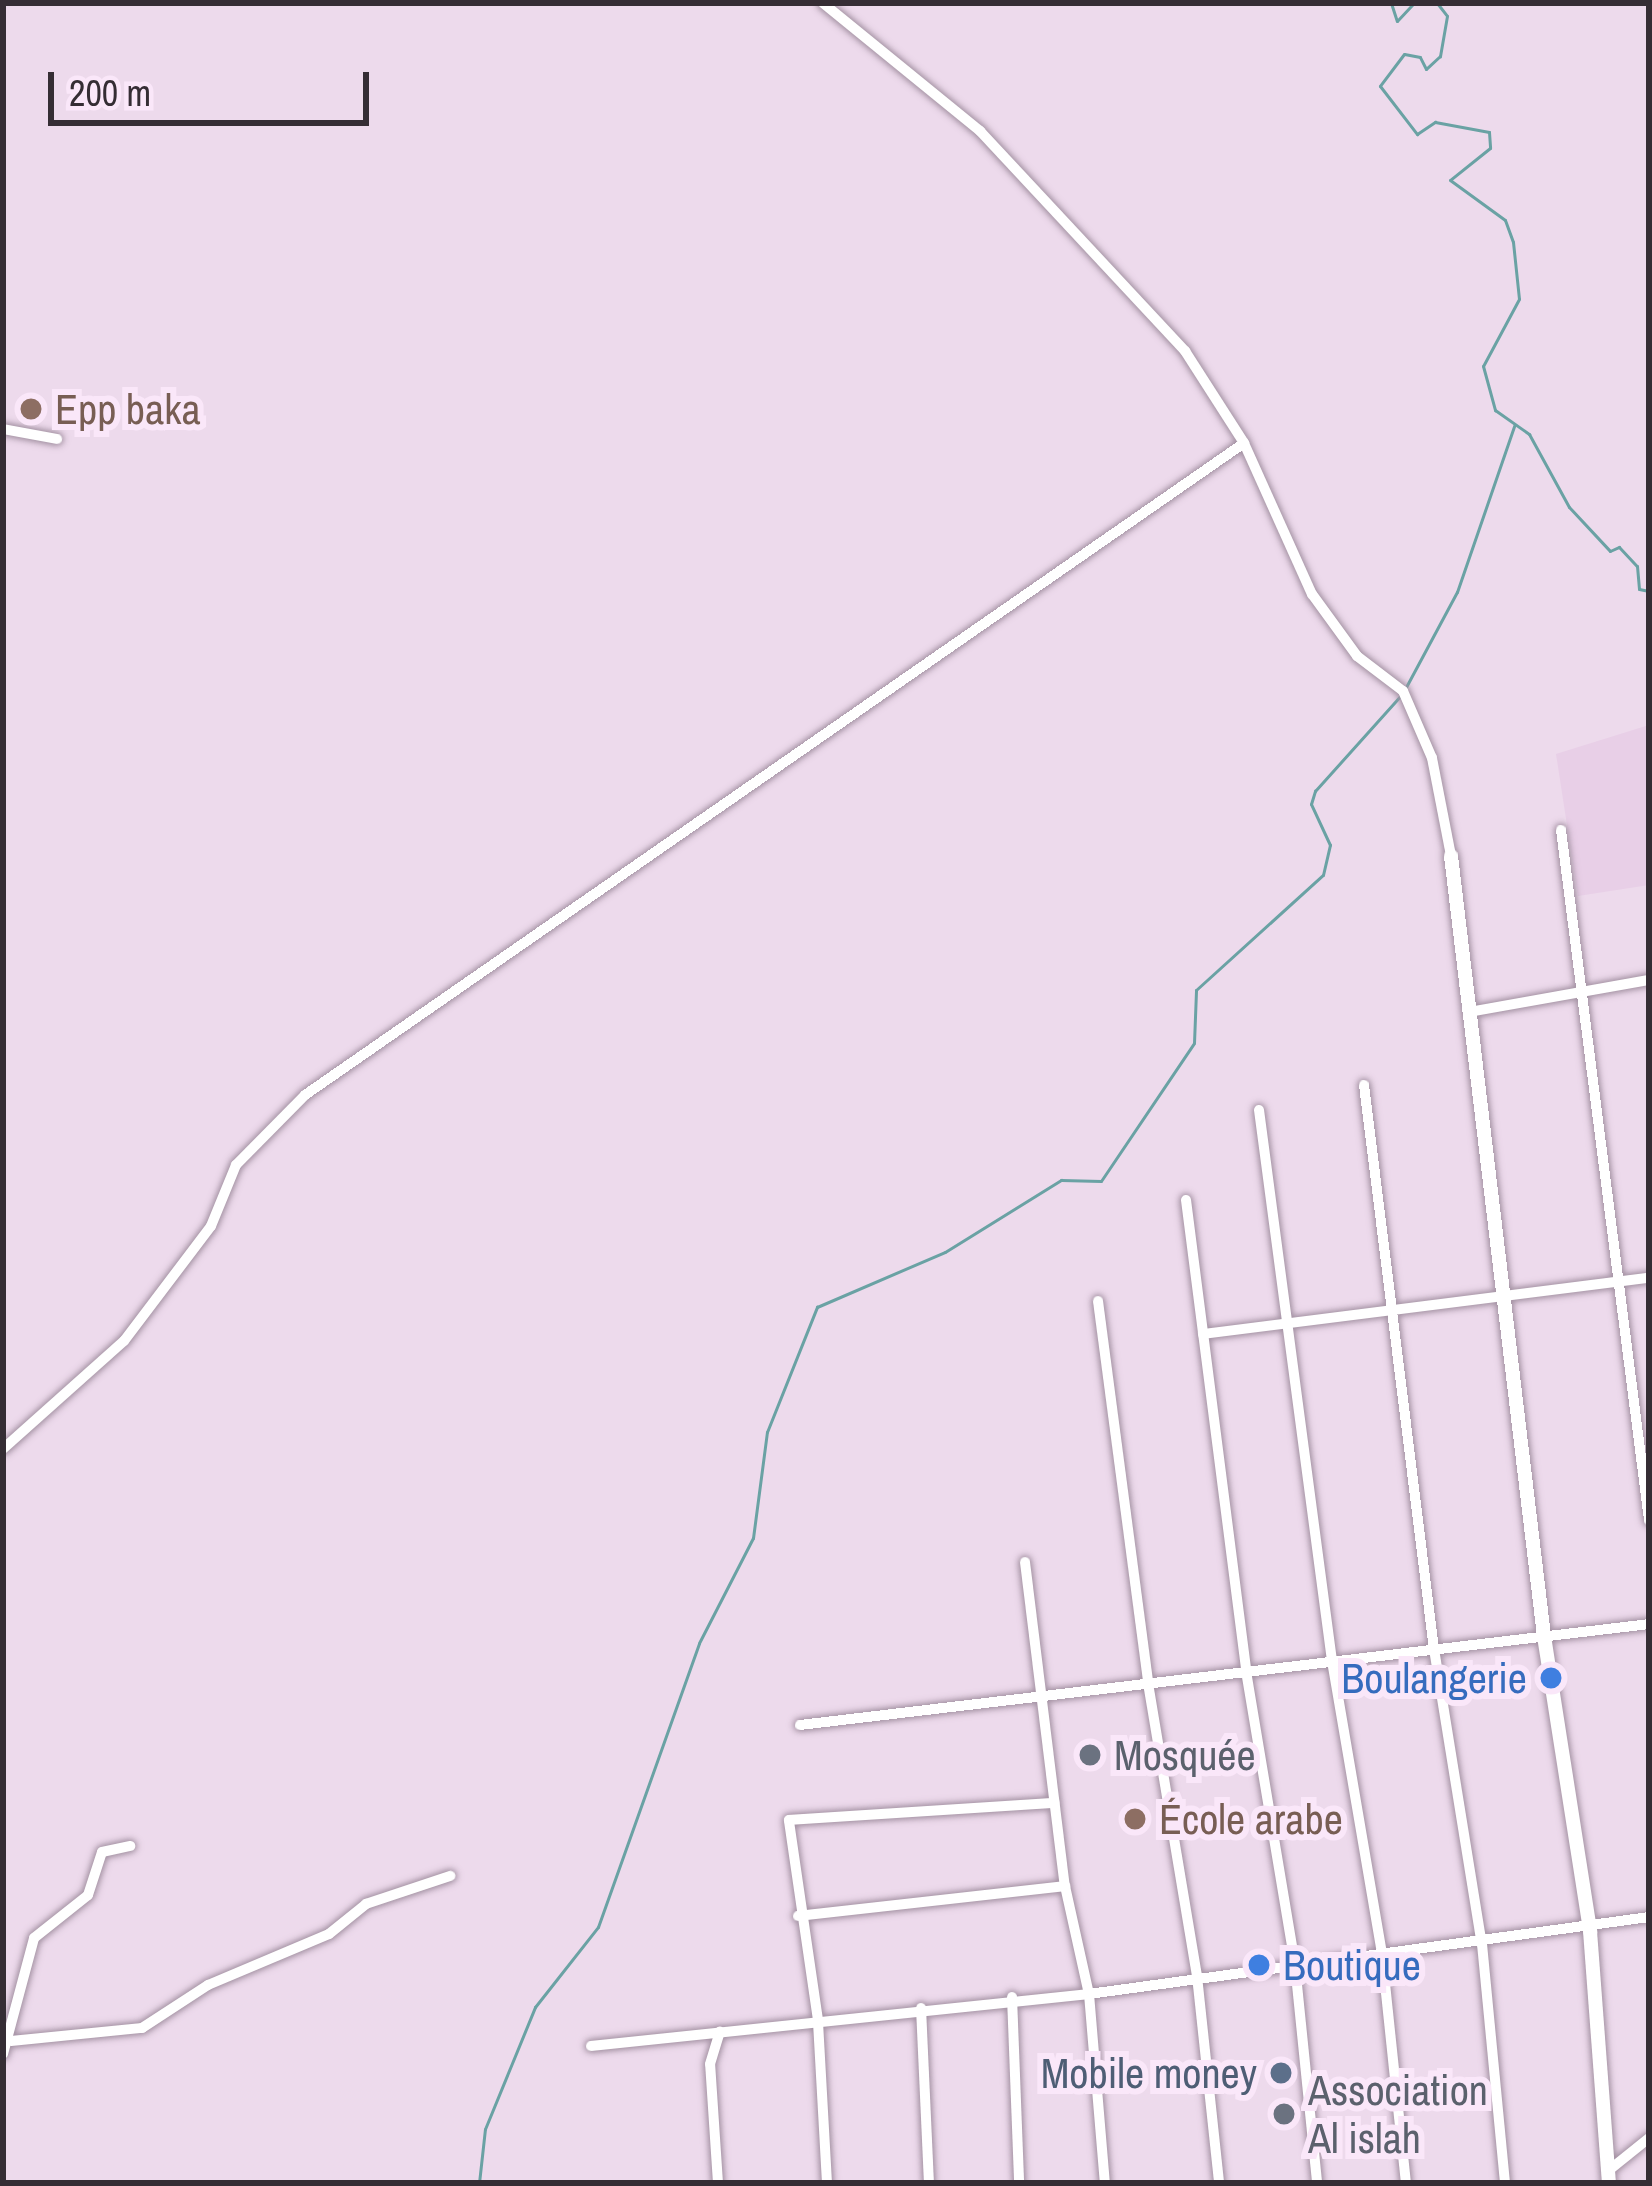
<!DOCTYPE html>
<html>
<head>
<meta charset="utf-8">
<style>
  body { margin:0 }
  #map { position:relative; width:1652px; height:2186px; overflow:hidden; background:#eddaec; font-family:"Archivo Narrow",sans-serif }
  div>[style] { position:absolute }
  .built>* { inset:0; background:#e8cfe7 }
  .stream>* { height:3px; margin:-1.5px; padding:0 1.5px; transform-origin:1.5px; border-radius:1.5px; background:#6aa2a4 }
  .roads { filter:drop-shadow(0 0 3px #a492a3) drop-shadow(0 0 3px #a492a3) }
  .minor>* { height:10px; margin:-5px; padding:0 5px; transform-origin:5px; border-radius:5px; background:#fff }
  .tertiary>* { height:14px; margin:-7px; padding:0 7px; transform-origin:7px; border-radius:7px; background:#fff }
  .dots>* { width:33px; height:33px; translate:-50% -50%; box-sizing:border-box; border:6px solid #fae7f9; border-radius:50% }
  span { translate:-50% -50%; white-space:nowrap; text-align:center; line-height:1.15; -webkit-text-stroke:12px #fae7f9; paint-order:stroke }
  .education-label { font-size:42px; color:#785e54 }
  .left { translate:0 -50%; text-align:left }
  .shop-label { font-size:42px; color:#366cbe }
  .right { translate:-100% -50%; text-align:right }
  .worship-label { font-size:42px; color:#5b616d }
  .service-label { font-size:42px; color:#4e5e75 }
  .frame { position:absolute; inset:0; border:6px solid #352d34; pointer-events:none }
  .scale { position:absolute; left:48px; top:72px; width:321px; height:54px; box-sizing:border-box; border:6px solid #352d34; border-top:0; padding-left:15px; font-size:36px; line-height:42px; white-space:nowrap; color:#352d34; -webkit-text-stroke:9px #fae7f9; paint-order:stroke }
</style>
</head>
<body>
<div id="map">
  <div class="built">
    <div style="clip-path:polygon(1649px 725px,1649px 885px,1578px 896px,1556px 754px)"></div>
  </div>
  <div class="stream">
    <div style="left:1391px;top:3px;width:19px;rotate:72deg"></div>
    <div style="left:1397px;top:21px;width:25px;rotate:-47deg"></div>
    <div style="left:1437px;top:3px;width:16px;rotate:52deg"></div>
    <div style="left:1447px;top:16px;width:41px;rotate:99.9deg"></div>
    <div style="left:1440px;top:56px;width:19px;rotate:137deg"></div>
    <div style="left:1426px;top:69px;width:13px;rotate:-117deg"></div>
    <div style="left:1420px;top:57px;width:16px;rotate:-169deg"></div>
    <div style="left:1404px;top:54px;width:40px;rotate:127deg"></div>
    <div style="left:1380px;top:86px;width:61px;rotate:52.4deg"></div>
    <div style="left:1417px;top:134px;width:22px;rotate:-34deg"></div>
    <div style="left:1435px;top:122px;width:55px;rotate:10.5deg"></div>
    <div style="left:1489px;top:132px;width:16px;rotate:86deg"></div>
    <div style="left:1490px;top:148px;width:51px;rotate:141.3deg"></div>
    <div style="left:1450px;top:180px;width:68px;rotate:36deg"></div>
    <div style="left:1505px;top:220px;width:23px;rotate:70deg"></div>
    <div style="left:1513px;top:242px;width:57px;rotate:84deg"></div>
    <div style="left:1519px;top:299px;width:76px;rotate:118.2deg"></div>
    <div style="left:1483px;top:366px;width:46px;rotate:74.7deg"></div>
    <div style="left:1495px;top:410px;width:42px;rotate:35.2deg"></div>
    <div style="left:1529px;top:434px;width:83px;rotate:61.3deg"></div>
    <div style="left:1569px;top:507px;width:60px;rotate:47deg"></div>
    <div style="left:1610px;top:551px;width:10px;rotate:-24deg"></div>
    <div style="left:1619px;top:547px;width:26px;rotate:47deg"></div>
    <div style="left:1637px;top:566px;width:23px;rotate:85deg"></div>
    <div style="left:1639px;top:589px;width:10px;rotate:11deg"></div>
    <div style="left:1406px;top:687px;width:108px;rotate:-61.8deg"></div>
    <div style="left:1457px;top:592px;width:176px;rotate:-71deg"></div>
    <div style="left:479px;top:2183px;width:54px;rotate:-83.7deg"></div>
    <div style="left:485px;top:2129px;width:132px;rotate:-67.7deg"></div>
    <div style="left:535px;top:2007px;width:102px;rotate:-51.8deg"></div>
    <div style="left:598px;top:1927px;width:301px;rotate:-70.4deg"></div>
    <div style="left:699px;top:1643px;width:118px;rotate:-62.8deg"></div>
    <div style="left:753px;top:1538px;width:107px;rotate:-82.5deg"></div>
    <div style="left:767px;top:1432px;width:135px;rotate:-68.2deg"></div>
    <div style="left:817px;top:1307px;width:139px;rotate:-23.3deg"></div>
    <div style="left:945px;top:1252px;width:137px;rotate:-31.8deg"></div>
    <div style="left:1061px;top:1180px;width:40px;rotate:1.4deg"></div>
    <div style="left:1101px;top:1181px;width:166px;rotate:-56deg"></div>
    <div style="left:1194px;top:1043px;width:53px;rotate:-87.8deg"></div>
    <div style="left:1196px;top:990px;width:171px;rotate:-42.2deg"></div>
    <div style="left:1323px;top:875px;width:31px;rotate:-77deg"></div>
    <div style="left:1330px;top:845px;width:45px;rotate:-114.9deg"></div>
    <div style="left:1311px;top:804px;width:14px;rotate:-73deg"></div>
    <div style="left:1315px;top:791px;width:129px;rotate:-48.1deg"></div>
  </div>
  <div class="roads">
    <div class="minor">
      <div style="left:823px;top:3px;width:203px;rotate:39.2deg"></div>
      <div style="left:980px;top:131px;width:301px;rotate:47deg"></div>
      <div style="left:1185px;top:351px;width:109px;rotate:57.3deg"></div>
      <div style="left:1244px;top:443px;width:166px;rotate:65.8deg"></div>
      <div style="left:1312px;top:594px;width:77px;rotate:54deg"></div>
      <div style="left:1357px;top:656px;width:58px;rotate:37.3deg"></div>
      <div style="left:1403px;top:691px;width:73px;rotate:66.6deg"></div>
      <div style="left:1432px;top:758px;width:100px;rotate:79deg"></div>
      <div style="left:3px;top:429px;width:55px;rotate:10.5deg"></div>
      <div style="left:1561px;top:830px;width:696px;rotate:82.73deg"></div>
      <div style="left:1469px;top:1012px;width:183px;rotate:-10.1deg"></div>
      <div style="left:1364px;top:1085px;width:568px;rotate:82.93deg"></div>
      <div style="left:1434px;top:1649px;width:299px;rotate:80.8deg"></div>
      <div style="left:1482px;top:1944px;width:240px;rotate:84.5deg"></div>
      <div style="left:1259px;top:1110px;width:556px;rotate:82.45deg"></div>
      <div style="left:1332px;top:1661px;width:298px;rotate:80.3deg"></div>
      <div style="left:1382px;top:1955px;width:229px;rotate:84deg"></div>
      <div style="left:1186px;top:1200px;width:475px;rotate:82.7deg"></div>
      <div style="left:1246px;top:1671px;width:298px;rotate:80.5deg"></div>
      <div style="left:1295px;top:1965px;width:219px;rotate:84.2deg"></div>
      <div style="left:1098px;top:1301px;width:385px;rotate:82.5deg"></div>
      <div style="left:1148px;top:1683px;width:297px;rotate:80.5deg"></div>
      <div style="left:1197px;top:1976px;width:208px;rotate:83.9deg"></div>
      <div style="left:1203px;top:1334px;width:450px;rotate:-7.2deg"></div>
      <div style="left:3px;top:1449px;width:162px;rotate:-41.8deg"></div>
      <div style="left:124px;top:1341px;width:144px;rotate:-52.9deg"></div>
      <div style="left:211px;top:1226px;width:66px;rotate:-67.7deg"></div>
      <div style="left:236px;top:1165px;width:98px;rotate:-45.4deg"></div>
      <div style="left:305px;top:1095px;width:1143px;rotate:-34.77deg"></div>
      <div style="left:1025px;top:1562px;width:326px;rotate:83deg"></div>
      <div style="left:1065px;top:1886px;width:111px;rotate:77.5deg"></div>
      <div style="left:1089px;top:1994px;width:190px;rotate:85.2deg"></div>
      <div style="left:800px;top:1725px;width:855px;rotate:-6.78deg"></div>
      <div style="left:798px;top:1916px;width:269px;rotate:-6.4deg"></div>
      <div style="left:1012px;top:1997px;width:186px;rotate:87.8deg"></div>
      <div style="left:921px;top:2008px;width:175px;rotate:87.4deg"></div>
      <div style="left:11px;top:2041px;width:132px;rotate:-5.7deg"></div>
      <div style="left:142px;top:2028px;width:79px;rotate:-33.1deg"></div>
      <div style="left:208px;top:1985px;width:131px;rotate:-22.9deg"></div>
      <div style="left:329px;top:1934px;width:48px;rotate:-39deg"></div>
      <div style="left:366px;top:1904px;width:89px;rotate:-18.4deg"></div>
      <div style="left:591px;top:2046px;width:501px;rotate:-5.96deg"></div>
      <div style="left:1089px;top:1994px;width:565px;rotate:-7.83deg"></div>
      <div style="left:3px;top:2054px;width:120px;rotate:-75deg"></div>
      <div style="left:34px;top:1938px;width:69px;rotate:-38.5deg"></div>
      <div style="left:88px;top:1895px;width:45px;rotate:-72deg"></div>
      <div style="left:102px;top:1852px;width:29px;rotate:-12deg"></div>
      <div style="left:1608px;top:2171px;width:53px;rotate:-38.8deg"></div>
      <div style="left:718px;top:2183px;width:119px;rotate:-93.8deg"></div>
      <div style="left:710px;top:2064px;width:34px;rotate:-73deg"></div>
      <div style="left:827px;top:2183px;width:163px;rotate:-93.2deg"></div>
      <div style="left:818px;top:2020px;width:202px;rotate:-98.3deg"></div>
      <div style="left:789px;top:1820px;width:266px;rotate:-3.7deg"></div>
    </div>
    <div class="tertiary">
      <div style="left:1451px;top:856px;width:786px;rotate:83.2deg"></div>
      <div style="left:1544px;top:1636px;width:299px;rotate:81.1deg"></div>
      <div style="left:1590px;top:1931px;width:253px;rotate:85.7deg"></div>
    </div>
  </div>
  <div class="dots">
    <div style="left:31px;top:409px;background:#8d6e63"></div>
    <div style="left:1551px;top:1678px;background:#3f7fe0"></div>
    <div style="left:1090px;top:1755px;background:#6b7280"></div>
    <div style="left:1135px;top:1819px;background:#8d6e63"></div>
    <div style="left:1259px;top:1965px;background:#3f7fe0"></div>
    <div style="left:1281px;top:2073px;background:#5c6f8a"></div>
    <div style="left:1284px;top:2114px;background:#6b7280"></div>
  </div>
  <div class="education-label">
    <span class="left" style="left:55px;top:409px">Epp baka</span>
    <span class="left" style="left:1159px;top:1819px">École arabe</span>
  </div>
  <div class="shop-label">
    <span class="right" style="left:1527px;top:1678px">Boulangerie</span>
    <span class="left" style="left:1283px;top:1965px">Boutique</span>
  </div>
  <div class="worship-label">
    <span class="left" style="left:1114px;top:1755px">Mosquée</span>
    <span class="left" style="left:1308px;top:2114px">Association<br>Al islah</span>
  </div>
  <div class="service-label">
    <span class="right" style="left:1257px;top:2073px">Mobile money</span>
  </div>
  <div class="frame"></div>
  <div class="scale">200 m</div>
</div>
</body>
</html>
